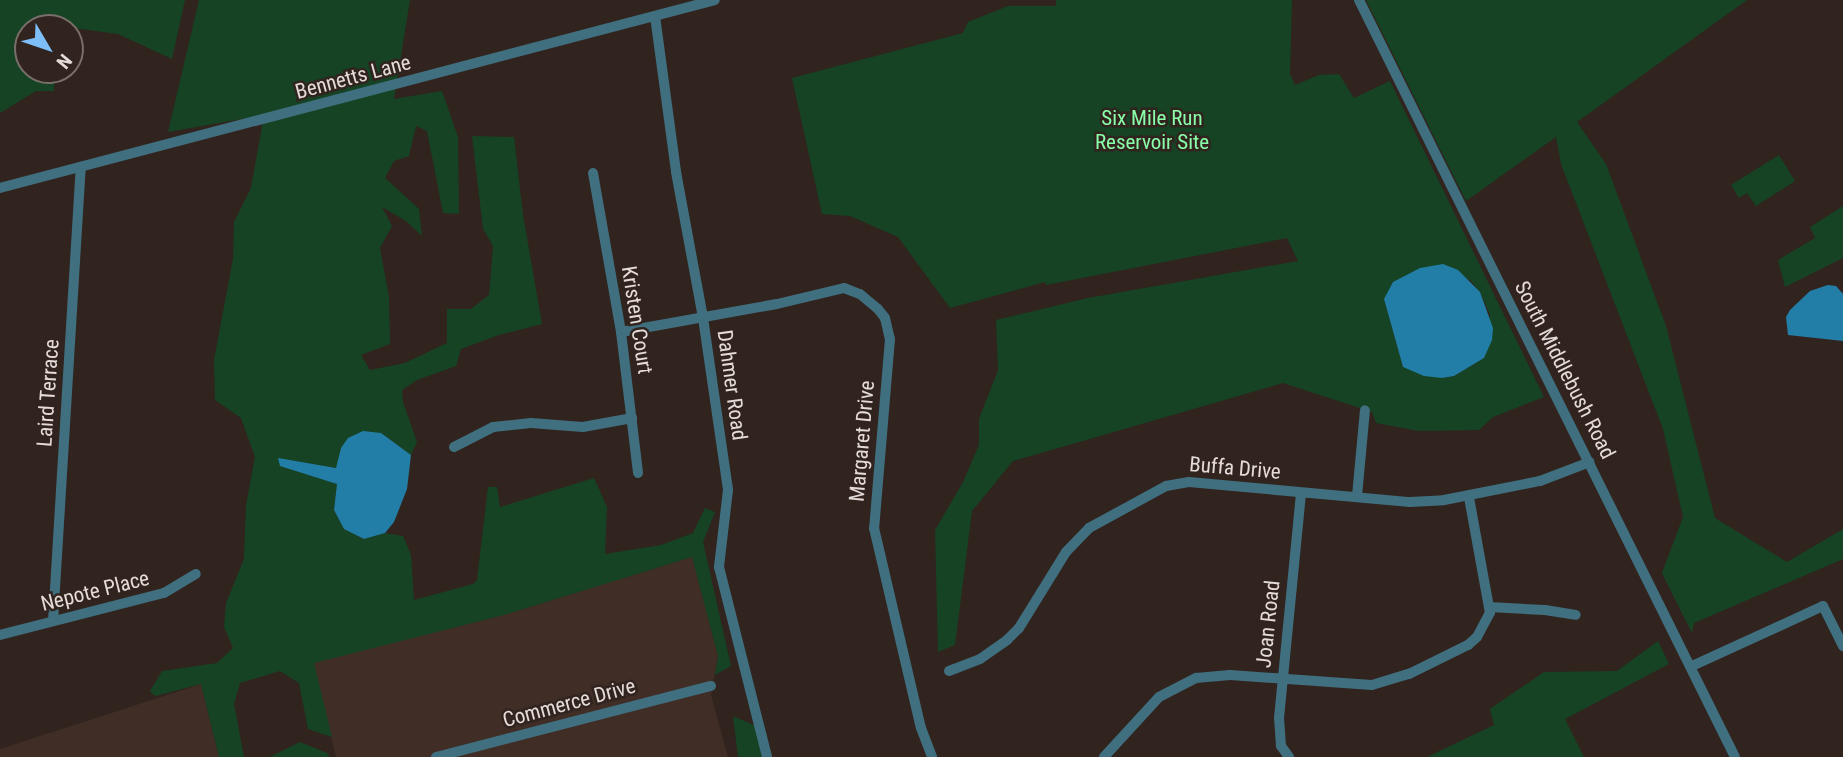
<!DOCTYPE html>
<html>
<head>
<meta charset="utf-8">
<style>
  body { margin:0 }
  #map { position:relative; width:1843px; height:757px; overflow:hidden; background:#31241f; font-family:"Roboto Condensed",sans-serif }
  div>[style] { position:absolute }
  .built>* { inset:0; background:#3f2d26 }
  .green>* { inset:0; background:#154324 }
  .water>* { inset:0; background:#237ea7 }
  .minor>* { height:10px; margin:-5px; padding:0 5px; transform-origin:5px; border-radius:5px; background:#406f7f }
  span { translate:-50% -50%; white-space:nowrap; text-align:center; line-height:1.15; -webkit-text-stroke:5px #31241f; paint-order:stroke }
  .street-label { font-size:21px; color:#e5dcd9 }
  .park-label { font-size:21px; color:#89fea9 }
  .north { position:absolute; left:14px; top:14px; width:70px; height:70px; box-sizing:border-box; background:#31241f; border:2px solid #796e69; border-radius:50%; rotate:129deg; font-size:19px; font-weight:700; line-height:28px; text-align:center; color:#e5dcd9 }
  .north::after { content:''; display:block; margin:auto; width:24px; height:32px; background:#7dbef9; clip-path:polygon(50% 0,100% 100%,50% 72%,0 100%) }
</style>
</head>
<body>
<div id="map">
  <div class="built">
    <div style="clip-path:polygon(692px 557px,718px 656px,711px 695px,728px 757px,336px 757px,313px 663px,504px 615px)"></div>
    <div style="clip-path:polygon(201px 684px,219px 757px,0 757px,0 749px)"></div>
  </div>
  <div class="green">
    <div style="clip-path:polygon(0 0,185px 0,172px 59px,118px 34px,58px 26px,28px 28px,28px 70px,55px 70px,54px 91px,36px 91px,0 113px)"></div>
    <div style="clip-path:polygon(199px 0,410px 0,394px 99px,442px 91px,458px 137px,459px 214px,443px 213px,427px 131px,416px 126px,409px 156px,394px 161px,385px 178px,419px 209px,422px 236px,406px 221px,382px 207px,392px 226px,380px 248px,389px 297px,390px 344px,361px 355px,370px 370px,405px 363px,447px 343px,447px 309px,471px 309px,489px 295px,493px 246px,483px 229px,472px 136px,514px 137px,523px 215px,542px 324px,499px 335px,461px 349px,456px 366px,417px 380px,402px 390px,403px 402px,417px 442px,411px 455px,381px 433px,341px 448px,337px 468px,279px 459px,337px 484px,334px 510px,344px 529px,364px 539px,385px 533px,403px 536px,411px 555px,414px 600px,473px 584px,477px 580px,488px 487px,497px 487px,500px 507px,594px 478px,607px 507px,605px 554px,661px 545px,693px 533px,705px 508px,715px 512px,703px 542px,731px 666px,715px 675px,718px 656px,692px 557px,504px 615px,314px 663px,332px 737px,308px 729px,299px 683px,280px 671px,240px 683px,234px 704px,244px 757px,219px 757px,201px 684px,155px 696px,150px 691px,162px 671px,217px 663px,233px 648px,224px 627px,226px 603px,244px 559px,246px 505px,255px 457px,241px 418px,215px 400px,214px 360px,233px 259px,234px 222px,251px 188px,264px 115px,168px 132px)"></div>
    <div style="clip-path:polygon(evenodd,1056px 0,1292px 0,1290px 74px,1295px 85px,1319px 75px,1339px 74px,1354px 98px,1390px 81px,1544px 397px,1493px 417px,1479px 430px,1419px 431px,1376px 423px,1372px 412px,1283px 383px,1013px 461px,972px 511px,955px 645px,938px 652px,935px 530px,963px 482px,979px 445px,979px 419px,998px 370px,996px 320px,1088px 298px,1298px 261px,1287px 238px,1046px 285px,1045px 282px,950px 308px,898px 237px,850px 216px,822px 214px,792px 78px,963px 33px,968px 22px,1008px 6px,1056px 6px,1056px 0,1469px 279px,1480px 292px,1490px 315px,1484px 358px,1454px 376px,1442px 378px,1403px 367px,1384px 299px,1469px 279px)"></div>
    <div style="clip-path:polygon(1366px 0,1747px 0,1577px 122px,1606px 164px,1666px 326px,1715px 518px,1787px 562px,1843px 529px,1843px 559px,1694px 623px,1692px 633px,1662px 573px,1683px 517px,1663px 429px,1561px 164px,1556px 137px,1466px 201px)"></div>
    <div style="clip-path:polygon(1779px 155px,1795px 181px,1756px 206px,1747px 193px,1739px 198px,1731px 185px)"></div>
    <div style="clip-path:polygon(1843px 206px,1843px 258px,1785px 287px,1778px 260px,1815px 238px,1810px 227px)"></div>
    <div style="clip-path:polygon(1658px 641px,1669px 664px,1565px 719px,1584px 757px,1427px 757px,1494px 725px,1490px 709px,1544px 672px,1617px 671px)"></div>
    <div style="clip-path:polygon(733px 716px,756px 726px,764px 757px,738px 757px)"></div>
    <div style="clip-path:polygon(300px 742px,327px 753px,330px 757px,270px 757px)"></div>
  </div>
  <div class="water">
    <div style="clip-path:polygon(1443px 264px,1458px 270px,1480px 292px,1493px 328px,1492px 340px,1484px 358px,1454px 376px,1442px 378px,1424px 376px,1403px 367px,1384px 299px,1393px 282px,1420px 268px)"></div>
    <div style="clip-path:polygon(1828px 285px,1836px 286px,1843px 294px,1843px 341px,1788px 335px,1786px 317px,1790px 310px,1810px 291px)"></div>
    <div style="clip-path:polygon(363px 431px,381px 433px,411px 455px,407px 489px,394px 522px,385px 533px,364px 539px,344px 529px,334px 510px,337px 484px,280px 466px,278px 458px,336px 468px,341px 448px,348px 438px)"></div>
  </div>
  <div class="minor">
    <div style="left:1359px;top:0;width:845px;rotate:63.59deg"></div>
    <div style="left:655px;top:16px;width:157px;rotate:82.3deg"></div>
    <div style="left:676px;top:172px;width:148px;rotate:79.5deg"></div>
    <div style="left:703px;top:318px;width:174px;rotate:81.7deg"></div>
    <div style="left:728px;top:490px;width:78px;rotate:96.7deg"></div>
    <div style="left:719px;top:567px;width:196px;rotate:75.8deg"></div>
    <div style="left:593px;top:173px;width:161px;rotate:80deg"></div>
    <div style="left:621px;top:332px;width:142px;rotate:83.1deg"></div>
    <div style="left:0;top:188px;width:739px;rotate:-14.73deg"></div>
    <div style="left:621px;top:332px;width:158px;rotate:-10.2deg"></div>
    <div style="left:777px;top:304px;width:69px;rotate:-13.4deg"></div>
    <div style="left:844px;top:288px;width:17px;rotate:21deg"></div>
    <div style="left:860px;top:294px;width:23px;rotate:40deg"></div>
    <div style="left:878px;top:309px;width:11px;rotate:52deg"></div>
    <div style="left:885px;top:318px;width:22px;rotate:77deg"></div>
    <div style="left:890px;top:339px;width:190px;rotate:94.8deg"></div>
    <div style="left:874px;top:528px;width:205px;rotate:76.8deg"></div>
    <div style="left:921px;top:728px;width:31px;rotate:69deg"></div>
    <div style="left:454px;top:447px;width:44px;rotate:-27.1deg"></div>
    <div style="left:493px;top:427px;width:38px;rotate:-6deg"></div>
    <div style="left:531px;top:423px;width:52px;rotate:4.4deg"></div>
    <div style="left:583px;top:427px;width:50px;rotate:-10.4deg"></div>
    <div style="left:1357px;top:496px;width:86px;rotate:-84.7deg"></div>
    <div style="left:1489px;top:607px;width:56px;rotate:3.1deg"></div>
    <div style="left:1545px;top:610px;width:31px;rotate:9deg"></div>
    <div style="left:53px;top:621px;width:455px;rotate:-86.5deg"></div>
    <div style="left:0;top:635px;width:169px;rotate:-14.4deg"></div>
    <div style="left:164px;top:593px;width:37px;rotate:-31deg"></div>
    <div style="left:1692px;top:666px;width:144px;rotate:-24.6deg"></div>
    <div style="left:1823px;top:606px;width:45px;rotate:63.4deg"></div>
    <div style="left:949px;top:671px;width:33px;rotate:-21deg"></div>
    <div style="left:980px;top:659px;width:33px;rotate:-35deg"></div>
    <div style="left:1007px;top:640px;width:17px;rotate:-45deg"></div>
    <div style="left:1019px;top:628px;width:89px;rotate:-58.3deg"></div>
    <div style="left:1066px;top:552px;width:33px;rotate:-46deg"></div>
    <div style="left:1089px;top:528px;width:88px;rotate:-28.6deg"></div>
    <div style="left:1166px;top:486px;width:23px;rotate:-10deg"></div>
    <div style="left:1189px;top:482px;width:222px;rotate:5.2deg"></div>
    <div style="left:1410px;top:502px;width:34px;rotate:-3deg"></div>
    <div style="left:1444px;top:500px;width:98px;rotate:-11.2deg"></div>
    <div style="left:1540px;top:481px;width:53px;rotate:-20.8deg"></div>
    <div style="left:436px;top:757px;width:284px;rotate:-14.5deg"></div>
    <div style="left:1104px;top:757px;width:81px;rotate:-47.5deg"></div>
    <div style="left:1159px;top:697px;width:42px;rotate:-27.2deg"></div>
    <div style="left:1196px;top:678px;width:34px;rotate:-5deg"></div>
    <div style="left:1230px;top:675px;width:142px;rotate:4deg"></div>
    <div style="left:1372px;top:685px;width:39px;rotate:-17deg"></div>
    <div style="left:1409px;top:674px;width:66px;rotate:-26.2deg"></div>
    <div style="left:1468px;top:645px;width:12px;rotate:-42deg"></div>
    <div style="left:1477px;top:637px;width:27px;rotate:-62deg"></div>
    <div style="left:1490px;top:613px;width:118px;rotate:-100.3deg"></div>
    <div style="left:1289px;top:757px;width:14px;rotate:-126deg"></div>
    <div style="left:1281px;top:746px;width:28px;rotate:-94deg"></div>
    <div style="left:1279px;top:718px;width:226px;rotate:-84.4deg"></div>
  </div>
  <div class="street-label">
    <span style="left:353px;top:77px;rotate:-15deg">Bennetts Lane</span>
    <span style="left:637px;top:320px;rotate:81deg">Kristen Court</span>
    <span style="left:1565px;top:370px;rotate:63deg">South Middlebush Road</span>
    <span style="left:732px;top:385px;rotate:82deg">Dahmer Road</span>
    <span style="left:48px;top:393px;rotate:-86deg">Laird Terrace</span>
    <span style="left:862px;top:441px;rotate:-85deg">Margaret Drive</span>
    <span style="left:1235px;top:468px;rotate:5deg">Buffa Drive</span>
    <span style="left:95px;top:591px;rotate:-14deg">Nepote Place</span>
    <span style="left:1268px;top:624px;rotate:-84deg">Joan Road</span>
    <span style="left:569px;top:703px;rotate:-15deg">Commerce Drive</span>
  </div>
  <div class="park-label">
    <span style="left:1152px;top:130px">Six Mile Run<br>Reservoir Site</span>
  </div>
  <div class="north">N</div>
</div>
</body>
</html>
